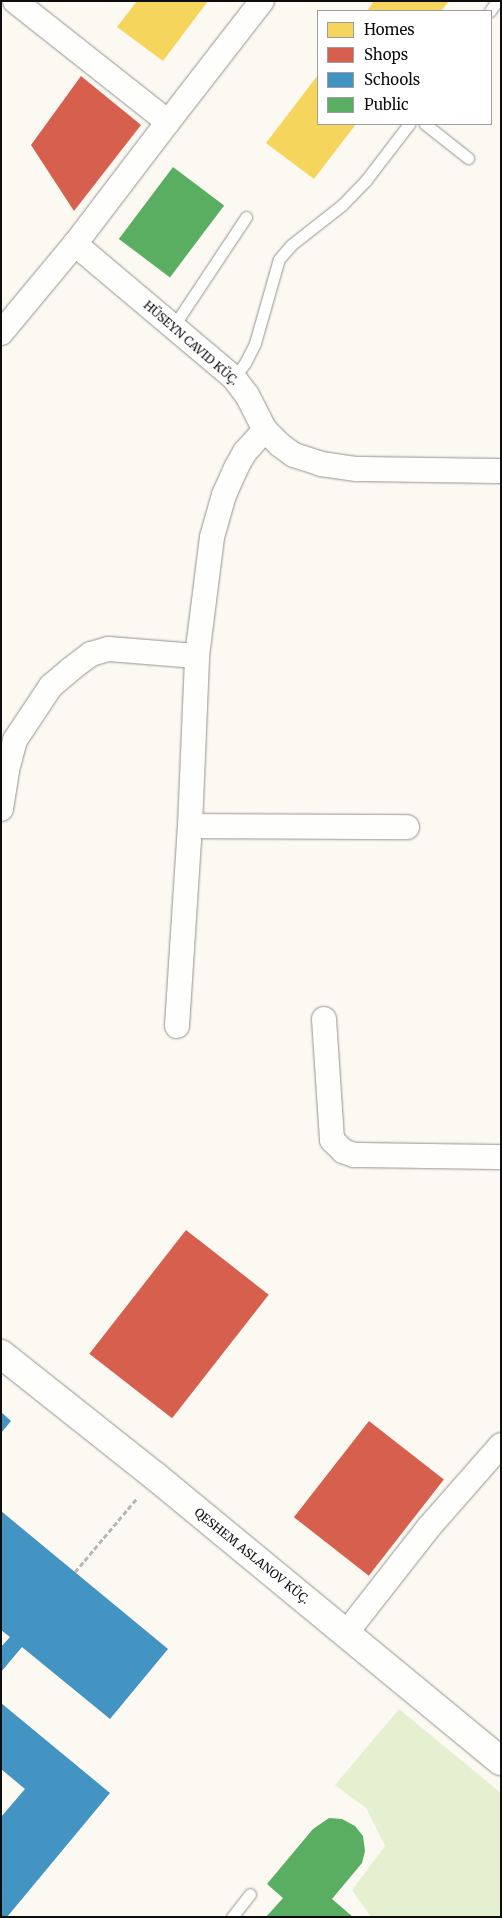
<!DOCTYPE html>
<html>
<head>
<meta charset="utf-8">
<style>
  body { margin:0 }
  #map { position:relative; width:502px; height:1918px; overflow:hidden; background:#fbf9f1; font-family:Merriweather,serif }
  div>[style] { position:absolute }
  .green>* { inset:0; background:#e5f0d1 }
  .homes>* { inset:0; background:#f6d55c }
  .shops>* { inset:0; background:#d6604d; transform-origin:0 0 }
  .schools>* { inset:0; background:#4393c3 }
  .public>* { inset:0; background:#5aae61; transform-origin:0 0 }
  .path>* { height:3px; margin-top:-1.5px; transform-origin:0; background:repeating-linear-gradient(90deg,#b8b8b6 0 5px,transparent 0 7.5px) }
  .roads { filter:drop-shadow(0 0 1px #949390) drop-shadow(0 0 1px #949390) }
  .service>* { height:11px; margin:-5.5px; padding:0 5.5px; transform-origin:5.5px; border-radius:5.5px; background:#fefefd }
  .minor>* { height:24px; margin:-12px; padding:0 12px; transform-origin:12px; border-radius:12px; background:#fefefd }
  .tertiary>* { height:28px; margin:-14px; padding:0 14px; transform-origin:14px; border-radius:14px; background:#fefefd }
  span { translate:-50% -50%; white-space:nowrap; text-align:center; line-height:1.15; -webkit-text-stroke:5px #fff; paint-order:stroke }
  .street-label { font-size:12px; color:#0d0d0d }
  .frame { position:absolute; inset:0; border:2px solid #0d0d0d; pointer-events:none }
  .legend { position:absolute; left:317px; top:10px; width:175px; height:115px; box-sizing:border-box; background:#fff; border:1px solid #9e9e9e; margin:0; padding:6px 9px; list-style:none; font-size:15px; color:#0d0d0d }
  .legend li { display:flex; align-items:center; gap:10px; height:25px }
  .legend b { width:25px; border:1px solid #9e9e9e }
</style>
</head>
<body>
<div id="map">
  <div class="green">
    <div style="clip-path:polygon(399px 1709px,501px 1793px,501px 1917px,371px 1917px,352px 1890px,385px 1846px,366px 1808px,335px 1785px)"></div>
  </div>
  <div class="homes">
    <div style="clip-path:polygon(137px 1px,208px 1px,163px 61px,117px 27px)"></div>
    <div style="clip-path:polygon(374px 1px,449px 1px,441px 11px,367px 11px)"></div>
    <div style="clip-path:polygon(318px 75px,318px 124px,356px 124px,314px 179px,266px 143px)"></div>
  </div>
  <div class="shops">
    <div style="clip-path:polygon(81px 76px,141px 125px,74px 211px,31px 145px)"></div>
    <div style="left:186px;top:1230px;width:105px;height:157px;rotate:38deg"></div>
    <div style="left:369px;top:1421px;width:95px;height:122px;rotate:38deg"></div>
  </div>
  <div class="schools">
    <div style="clip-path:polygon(1px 1412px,11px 1421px,1px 1433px)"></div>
    <div style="clip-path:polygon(1px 1511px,168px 1649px,110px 1719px,22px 1647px,1px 1672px,1px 1647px,10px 1637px,1px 1630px)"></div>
    <div style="clip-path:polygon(1px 1703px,110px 1793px,7px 1917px,1px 1917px,1px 1817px,25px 1789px,1px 1769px)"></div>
  </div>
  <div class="public">
    <div style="left:173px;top:167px;width:64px;height:90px;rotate:37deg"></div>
    <div style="clip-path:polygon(329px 1818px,342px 1819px,355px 1826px,363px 1836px,365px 1851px,362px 1863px,332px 1899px,353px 1917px,266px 1917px,283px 1898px,267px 1884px,313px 1829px)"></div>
  </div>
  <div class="path">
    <div style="left:75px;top:1572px;width:97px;rotate:-50deg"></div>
  </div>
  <div class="roads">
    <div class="service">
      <div style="left:490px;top:11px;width:12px;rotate:-55deg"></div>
      <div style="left:425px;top:124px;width:55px;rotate:38.3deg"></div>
      <div style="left:173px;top:327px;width:132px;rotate:-56.4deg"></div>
      <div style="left:234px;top:378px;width:19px;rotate:-54deg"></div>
      <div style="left:245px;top:363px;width:22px;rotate:-63deg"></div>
      <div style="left:255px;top:343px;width:87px;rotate:-74.1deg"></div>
      <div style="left:279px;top:259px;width:18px;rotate:-49deg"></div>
      <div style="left:291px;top:245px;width:65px;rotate:-38.1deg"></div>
      <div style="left:342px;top:205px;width:35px;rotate:-46deg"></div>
      <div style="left:366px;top:180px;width:71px;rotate:-52.5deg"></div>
      <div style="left:232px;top:1917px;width:29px;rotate:-52deg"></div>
    </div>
    <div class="minor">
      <div style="left:168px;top:122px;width:153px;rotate:-52.2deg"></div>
      <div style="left:75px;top:244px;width:208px;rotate:40.1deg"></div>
      <div style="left:234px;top:378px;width:21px;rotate:53deg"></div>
      <div style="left:247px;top:395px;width:39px;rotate:63deg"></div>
      <div style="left:265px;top:430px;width:21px;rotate:45deg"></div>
      <div style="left:280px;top:445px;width:17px;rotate:36deg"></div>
      <div style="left:294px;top:455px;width:28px;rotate:18deg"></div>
      <div style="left:321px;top:464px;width:36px;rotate:8deg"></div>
      <div style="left:357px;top:469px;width:144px;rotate:0.8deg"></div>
      <div style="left:1px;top:333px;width:116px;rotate:-50.3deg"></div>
      <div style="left:75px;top:244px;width:153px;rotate:-52.7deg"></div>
      <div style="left:168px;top:122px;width:195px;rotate:-141.7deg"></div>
      <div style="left:1px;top:809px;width:39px;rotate:-81deg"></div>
      <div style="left:7px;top:770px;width:31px;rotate:-75deg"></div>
      <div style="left:15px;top:740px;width:65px;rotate:-56.3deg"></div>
      <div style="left:51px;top:686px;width:26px;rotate:-40deg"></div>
      <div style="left:71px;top:669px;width:25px;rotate:-37deg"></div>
      <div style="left:91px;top:654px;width:18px;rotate:-16deg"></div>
      <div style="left:108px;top:649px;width:89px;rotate:4.5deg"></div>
      <div style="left:190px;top:826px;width:217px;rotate:0.3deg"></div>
      <div style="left:324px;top:1019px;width:121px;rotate:86.2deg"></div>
      <div style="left:332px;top:1140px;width:16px;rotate:45deg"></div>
      <div style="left:343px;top:1151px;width:12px;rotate:20deg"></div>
      <div style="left:354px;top:1155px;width:147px;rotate:0.8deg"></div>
      <div style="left:177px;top:1026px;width:200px;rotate:-86.3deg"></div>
      <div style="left:190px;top:826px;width:170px;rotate:-87.6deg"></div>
      <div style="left:197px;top:656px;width:120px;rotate:-82.8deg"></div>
      <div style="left:212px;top:537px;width:44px;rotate:-74.1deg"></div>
      <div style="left:224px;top:495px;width:30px;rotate:-66deg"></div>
      <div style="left:236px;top:468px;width:18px;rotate:-61deg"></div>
      <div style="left:245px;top:452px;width:30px;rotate:-48deg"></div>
      <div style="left:347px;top:1632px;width:133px;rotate:-52deg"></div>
      <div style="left:429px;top:1527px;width:109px;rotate:-48.7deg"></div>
    </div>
    <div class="tertiary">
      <div style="left:1px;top:1354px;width:196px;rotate:38.4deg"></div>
      <div style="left:155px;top:1476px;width:448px;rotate:39.5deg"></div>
    </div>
  </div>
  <div class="street-label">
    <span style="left:191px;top:343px;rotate:41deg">HÜSEYN CAVID KÜÇ.</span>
    <span style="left:252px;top:1556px;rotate:39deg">QESHEM ASLANOV KÜÇ.</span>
  </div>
  <div class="frame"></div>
  <ul class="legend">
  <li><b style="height:14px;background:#f6d55c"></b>Homes</li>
  <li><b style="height:14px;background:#d6604d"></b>Shops</li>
  <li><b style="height:14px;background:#4393c3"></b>Schools</li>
  <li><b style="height:14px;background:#5aae61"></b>Public</li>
  </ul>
</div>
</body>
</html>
